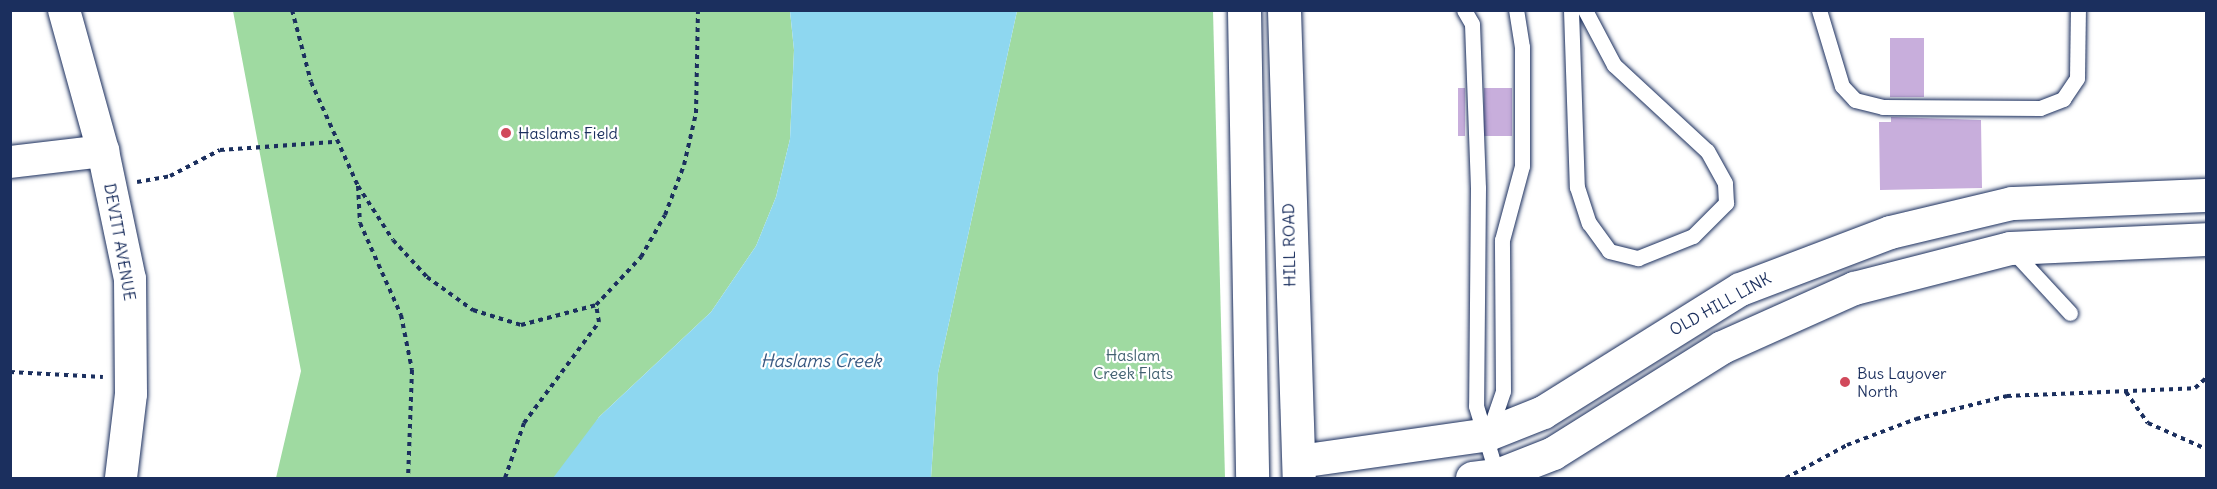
<!DOCTYPE html>
<html>
<head>
<meta charset="utf-8">
<style>
  body { margin:0 }
  #map { position:relative; width:2217px; height:489px; overflow:hidden; background:#fff; font-family:Delius,sans-serif }
  div>[style] { position:absolute }
  .green>* { inset:0; background:#9fdaa1 }
  .water>* { inset:0; background:#8ed7f0 }
  .building>* { inset:0; background:#c8aedc; transform-origin:0 0 }
  .path>* { height:4px; margin-top:-2px; transform-origin:0; background:repeating-linear-gradient(90deg,#1b2f5e 0 4.5px,transparent 0 9px) }
  .roads { filter:drop-shadow(0 0 2px #1b2f5e) drop-shadow(0 0 2px #1b2f5e) }
  .service>* { height:15px; margin:-7.5px; padding:0 7.5px; transform-origin:7.5px; border-radius:7.5px; background:#fff }
  .minor>* { height:32px; margin:-16px; padding:0 16px; transform-origin:16px; border-radius:16px; background:#fff }
  .tertiary>* { height:33px; margin:-16.5px; padding:0 16.5px; transform-origin:16.5px; border-radius:16.5px; background:#fff }
  .secondary>* { height:33px; margin:-16.5px; padding:0 16.5px; transform-origin:16.5px; border-radius:16.5px; background:#fff }
  .dots>* { width:16px; height:16px; translate:-50% -50%; box-sizing:border-box; border:3px solid #fff; border-radius:50% }
  span { translate:-50% -50%; white-space:nowrap; text-align:center; line-height:1.15; -webkit-text-stroke:4.5px #fff; paint-order:stroke }
  .poi-label { font-size:16px; color:#1b2f5e }
  .left { translate:0 -50%; text-align:left }
  .street-label { font-size:16px; color:#1b2f5e }
  .park-label { font-size:16px; color:#436272 }
  .water-label { font-size:18px; color:#385982; font-style:italic }
  .frame { position:absolute; inset:0; border:12px solid #1b2f5e; pointer-events:none }
</style>
</head>
<body>
<div id="map">
  <div class="green">
    <div style="clip-path:polygon(233px 11px,790px 11px,794px 50px,790px 139px,776px 197px,756px 246px,711px 312px,599px 417px,562px 478px,276px 478px,301px 371px)"></div>
    <div style="clip-path:polygon(1017px 11px,1213px 11px,1225px 478px,931px 478px,938px 373px)"></div>
  </div>
  <div class="water">
    <div style="clip-path:polygon(790px 11px,1017px 11px,938px 373px,931px 478px,553px 478px,599px 417px,711px 312px,756px 246px,776px 197px,790px 139px,794px 50px)"></div>
  </div>
  <div class="building">
    <div style="left:1890px;top:38px;width:34px;height:59px"></div>
    <div style="left:1458px;top:88px;width:7px;height:48px"></div>
    <div style="left:1484px;top:88px;width:28px;height:48px"></div>
    <div style="clip-path:polygon(1891px 117px,1981px 120px,1982px 188px,1880px 190px,1879px 122px,1891px 122px)"></div>
  </div>
  <div class="path">
    <div style="left:292px;top:10px;width:74px;rotate:75.2deg"></div>
    <div style="left:311px;top:82px;width:114px;rotate:65.7deg"></div>
    <div style="left:358px;top:186px;width:37px;rotate:87deg"></div>
    <div style="left:360px;top:223px;width:101px;rotate:66deg"></div>
    <div style="left:401px;top:315px;width:56px;rotate:78.7deg"></div>
    <div style="left:412px;top:370px;width:108px;rotate:92.1deg"></div>
    <div style="left:137px;top:182px;width:34px;rotate:-10deg"></div>
    <div style="left:170px;top:176px;width:56px;rotate:-27.5deg"></div>
    <div style="left:220px;top:150px;width:113px;rotate:-4deg"></div>
    <div style="left:358px;top:186px;width:64px;rotate:57.1deg"></div>
    <div style="left:393px;top:240px;width:50px;rotate:47.4deg"></div>
    <div style="left:427px;top:277px;width:57px;rotate:35.7deg"></div>
    <div style="left:473px;top:310px;width:50px;rotate:17.4deg"></div>
    <div style="left:521px;top:325px;width:78px;rotate:-14.9deg"></div>
    <div style="left:596px;top:305px;width:66px;rotate:-46.8deg"></div>
    <div style="left:641px;top:257px;width:48px;rotate:-60.3deg"></div>
    <div style="left:665px;top:215px;width:53px;rotate:-69.2deg"></div>
    <div style="left:684px;top:165px;width:53px;rotate:-77deg"></div>
    <div style="left:696px;top:113px;width:103px;rotate:-88.9deg"></div>
    <div style="left:10px;top:372px;width:93px;rotate:3.1deg"></div>
    <div style="left:2126px;top:392px;width:38px;rotate:55deg"></div>
    <div style="left:2148px;top:423px;width:64px;rotate:24.1deg"></div>
    <div style="left:505px;top:478px;width:58px;rotate:-70.9deg"></div>
    <div style="left:524px;top:423px;width:126px;rotate:-53.4deg"></div>
    <div style="left:599px;top:322px;width:17px;rotate:-100deg"></div>
    <div style="left:1786px;top:478px;width:69px;rotate:-28.4deg"></div>
    <div style="left:1847px;top:445px;width:74px;rotate:-20.6deg"></div>
    <div style="left:1916px;top:419px;width:94px;rotate:-14.2deg"></div>
    <div style="left:2007px;top:396px;width:188px;rotate:-2.4deg"></div>
    <div style="left:2195px;top:388px;width:15px;rotate:-42deg"></div>
  </div>
  <div class="roads">
    <div class="service">
      <div style="left:1464px;top:10px;width:16px;rotate:60deg"></div>
      <div style="left:1472px;top:24px;width:164px;rotate:87.9deg"></div>
      <div style="left:1478px;top:188px;width:218px;rotate:90.5deg"></div>
      <div style="left:1476px;top:406px;width:72px;rotate:73.1deg"></div>
      <div style="left:1571px;top:10px;width:177px;rotate:88.1deg"></div>
      <div style="left:1577px;top:187px;width:38px;rotate:72deg"></div>
      <div style="left:1589px;top:223px;width:34px;rotate:54deg"></div>
      <div style="left:1609px;top:251px;width:30px;rotate:14deg"></div>
      <div style="left:1638px;top:258px;width:59px;rotate:-21.8deg"></div>
      <div style="left:1693px;top:236px;width:47px;rotate:-45deg"></div>
      <div style="left:1726px;top:203px;width:20px;rotate:-93deg"></div>
      <div style="left:1725px;top:183px;width:37px;rotate:-119deg"></div>
      <div style="left:1707px;top:151px;width:127px;rotate:-137.2deg"></div>
      <div style="left:1614px;top:65px;width:62px;rotate:-117.8deg"></div>
      <div style="left:1819px;top:10px;width:79px;rotate:73.2deg"></div>
      <div style="left:1842px;top:86px;width:19px;rotate:47deg"></div>
      <div style="left:1855px;top:100px;width:29px;rotate:14deg"></div>
      <div style="left:1883px;top:107px;width:157px;rotate:0.4deg"></div>
      <div style="left:2040px;top:108px;width:25px;rotate:-21deg"></div>
      <div style="left:2063px;top:99px;width:25px;rotate:-56deg"></div>
      <div style="left:2077px;top:78px;width:68px;rotate:-89.2deg"></div>
      <div style="left:2011px;top:249px;width:87px;rotate:47.3deg"></div>
      <div style="left:1489px;top:432px;width:43px;rotate:-71.1deg"></div>
      <div style="left:1503px;top:391px;width:151px;rotate:-90.4deg"></div>
      <div style="left:1502px;top:240px;width:77px;rotate:-74.9deg"></div>
      <div style="left:1522px;top:166px;width:119px;rotate:-90deg"></div>
      <div style="left:1522px;top:47px;width:37px;rotate:-99deg"></div>
    </div>
    <div class="minor">
      <div style="left:64px;top:10px;width:146px;rotate:74.5deg"></div>
      <div style="left:103px;top:151px;width:131px;rotate:78.1deg"></div>
      <div style="left:130px;top:279px;width:115px;rotate:89.5deg"></div>
      <div style="left:131px;top:394px;width:85px;rotate:96.8deg"></div>
      <div style="left:10px;top:162px;width:94px;rotate:-6.7deg"></div>
    </div>
    <div class="tertiary">
      <div style="left:1299px;top:461px;width:191px;rotate:-8.1deg"></div>
      <div style="left:1488px;top:434px;width:59px;rotate:-21.8deg"></div>
      <div style="left:1543px;top:412px;width:232px;rotate:-32deg"></div>
      <div style="left:1740px;top:289px;width:160px;rotate:-20.8deg"></div>
      <div style="left:1890px;top:232px;width:125px;rotate:-13.4deg"></div>
      <div style="left:2012px;top:203px;width:194px;rotate:-2.4deg"></div>
      <div style="left:1472px;top:478px;width:25px;rotate:-7deg"></div>
      <div style="left:1497px;top:475px;width:60px;rotate:-21.4deg"></div>
      <div style="left:1553px;top:453px;width:199px;rotate:-32.1deg"></div>
      <div style="left:1722px;top:347px;width:145px;rotate:-24.1deg"></div>
      <div style="left:1854px;top:288px;width:161px;rotate:-14.4deg"></div>
      <div style="left:2010px;top:248px;width:196px;rotate:-2.6deg"></div>
    </div>
    <div class="secondary">
      <div style="left:1244px;top:10px;width:468px;rotate:89deg"></div>
      <div style="left:1284px;top:10px;width:468px;rotate:88.2deg"></div>
      <div style="left:1490px;top:478px;width:8px;rotate:-23deg"></div>
    </div>
  </div>
  <div class="dots">
    <div style="left:506px;top:133px;background:#d1495b"></div>
    <div style="left:1845px;top:382px;background:#d1495b"></div>
  </div>
  <div class="poi-label">
    <span class="left" style="left:518px;top:133px">Haslams Field</span>
    <span class="left" style="left:1857px;top:382px">Bus Layover<br>North</span>
  </div>
  <div class="street-label">
    <span style="left:120px;top:242px;rotate:80deg">DEVITT AVENUE</span>
    <span style="left:1289px;top:245px;rotate:-91deg">HILL ROAD</span>
    <span style="left:1720px;top:304px;rotate:-29deg">OLD HILL LINK</span>
  </div>
  <div class="park-label">
    <span style="left:1133px;top:364px">Haslam<br>Creek Flats</span>
  </div>
  <div class="water-label">
    <span style="left:821px;top:361px">Haslams Creek</span>
  </div>
  <div class="frame"></div>
</div>
</body>
</html>
